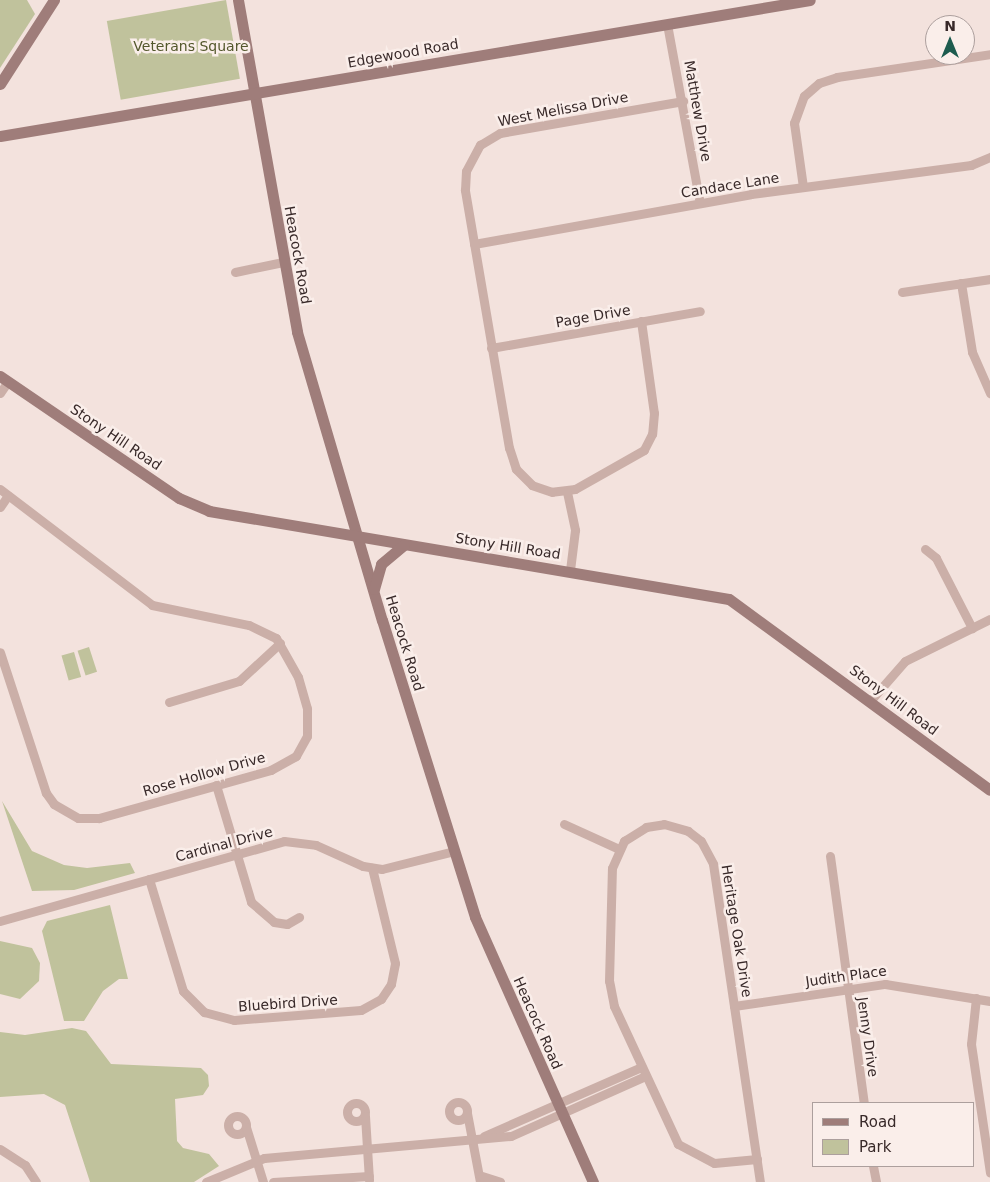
<!DOCTYPE html>
<html>
<head>
<meta charset="utf-8">
<style>
  body { margin:0 }
  #map { position:relative; width:990px; height:1182px; overflow:hidden; background:#f3e2dd; font-family:"DejaVu Sans",sans-serif }
  div>[style] { position:absolute }
  .green>* { inset:0; background:#c0c29c; transform-origin:0 0 }
  .street>* { height:9px; margin:-4.5px; padding:0 4.5px; transform-origin:4.5px; border-radius:4.5px; background:#cbafa8 }
  .street>.ring { margin:-4.5px; padding:0; box-sizing:content-box; background:none; border:9px solid #cbafa8; border-radius:50% }
  .secondary>* { height:11px; margin:-5.5px; padding:0 5.5px; transform-origin:5.5px; border-radius:5.5px; background:#9f7d7a }
  span { translate:-50% -50%; white-space:nowrap; text-align:center; line-height:1.15; -webkit-text-stroke:5px #faeeea; paint-order:stroke }
  .park-label { font-size:14px; color:#53572c }
  .street-label { font-size:14px; color:#382929 }
  .legend { position:absolute; left:812px; top:1102px; width:162px; height:65px; box-sizing:border-box; background:#faeeea; border:1px solid #ac9f9d; margin:0; padding:6px 9px; list-style:none; font-size:15px; color:#382929 }
  .legend li { display:flex; align-items:center; gap:10px; height:25px }
  .legend b { width:25px; border:1px solid #ac9f9d }
  .north { position:absolute; left:925px; top:15px; width:50px; height:50px; box-sizing:border-box; background:#faeeea; border:1px solid #ac9f9d; border-radius:50%; rotate:0deg; font-size:14px; font-weight:700; line-height:20px; text-align:center; color:#382929 }
  .north::after { content:''; display:block; margin:auto; width:18px; height:22px; background:#1d5b4e; clip-path:polygon(50% 0,100% 100%,50% 72%,0 100%) }
</style>
</head>
<body>
<div id="map">
  <div class="green">
    <div style="clip-path:polygon(0 0,27px 0,35px 14px,0 68px)"></div>
    <div style="left:226px;top:0;width:80px;height:121px;rotate:80deg"></div>
    <div style="left:89px;top:647px;width:26px;height:12px;rotate:72deg"></div>
    <div style="left:74px;top:652px;width:26px;height:13px;rotate:74deg"></div>
    <div style="clip-path:polygon(2px 801px,32px 851px,64px 865px,87px 868px,130px 863px,135px 873px,74px 890px,32px 891px)"></div>
    <div style="clip-path:polygon(110px 905px,128px 979px,119px 979px,103px 991px,84px 1021px,64px 1021px,42px 931px,47px 921px)"></div>
    <div style="clip-path:polygon(0 941px,32px 948px,40px 963px,39px 981px,20px 999px,0 994px)"></div>
    <div style="clip-path:polygon(72px 1028px,86px 1031px,111px 1064px,201px 1068px,208px 1075px,209px 1086px,203px 1095px,175px 1099px,177px 1141px,183px 1148px,209px 1154px,219px 1166px,194px 1182px,90px 1182px,65px 1105px,44px 1094px,0 1097px,0 1032px,25px 1035px)"></div>
  </div>
  <div class="street">
    <div style="left:667px;top:24px;width:182px;rotate:79.6deg"></div>
    <div style="left:803px;top:187px;width:65px;rotate:-98deg"></div>
    <div style="left:794px;top:123px;width:29px;rotate:-70deg"></div>
    <div style="left:804px;top:96px;width:20px;rotate:-41deg"></div>
    <div style="left:819px;top:83px;width:19px;rotate:-18deg"></div>
    <div style="left:837px;top:77px;width:155px;rotate:-8.5deg"></div>
    <div style="left:474px;top:244px;width:281px;rotate:-10.2deg"></div>
    <div style="left:751px;top:194px;width:222px;rotate:-7.5deg"></div>
    <div style="left:971px;top:165px;width:21px;rotate:-23deg"></div>
    <div style="left:235px;top:272px;width:49px;rotate:-11.8deg"></div>
    <div style="left:961px;top:283px;width:70px;rotate:80.9deg"></div>
    <div style="left:972px;top:352px;width:45px;rotate:66.3deg"></div>
    <div style="left:902px;top:292px;width:89px;rotate:-8.4deg"></div>
    <div style="left:641px;top:321px;width:93px;rotate:82deg"></div>
    <div style="left:654px;top:413px;width:21px;rotate:95deg"></div>
    <div style="left:652px;top:434px;width:18px;rotate:117deg"></div>
    <div style="left:644px;top:450px;width:79px;rotate:150.5deg"></div>
    <div style="left:575px;top:489px;width:23px;rotate:173deg"></div>
    <div style="left:552px;top:492px;width:21px;rotate:-161deg"></div>
    <div style="left:532px;top:485px;width:23px;rotate:-135deg"></div>
    <div style="left:516px;top:469px;width:22px;rotate:-108deg"></div>
    <div style="left:509px;top:448px;width:262px;rotate:-99.7deg"></div>
    <div style="left:465px;top:190px;width:19px;rotate:-87deg"></div>
    <div style="left:466px;top:171px;width:30px;rotate:-62deg"></div>
    <div style="left:480px;top:145px;width:23px;rotate:-31deg"></div>
    <div style="left:500px;top:133px;width:186px;rotate:-9.9deg"></div>
    <div style="left:491px;top:348px;width:212px;rotate:-10deg"></div>
    <div style="left:0;top:393px;width:14px;rotate:-56deg"></div>
    <div style="left:0;top:489px;width:191px;rotate:37.3deg"></div>
    <div style="left:152px;top:605px;width:99px;rotate:11.7deg"></div>
    <div style="left:249px;top:625px;width:30px;rotate:26deg"></div>
    <div style="left:276px;top:638px;width:45px;rotate:60.6deg"></div>
    <div style="left:298px;top:677px;width:33px;rotate:74deg"></div>
    <div style="left:307px;top:709px;width:27px;rotate:90deg"></div>
    <div style="left:307px;top:736px;width:23px;rotate:119deg"></div>
    <div style="left:296px;top:756px;width:29px;rotate:151deg"></div>
    <div style="left:271px;top:770px;width:179px;rotate:164.4deg"></div>
    <div style="left:99px;top:818px;width:21px;rotate:180deg"></div>
    <div style="left:78px;top:818px;width:28px;rotate:-150deg"></div>
    <div style="left:54px;top:804px;width:14px;rotate:-126deg"></div>
    <div style="left:46px;top:793px;width:148px;rotate:-108.1deg"></div>
    <div style="left:567px;top:492px;width:39px;rotate:78deg"></div>
    <div style="left:575px;top:530px;width:40px;rotate:97.1deg"></div>
    <div style="left:0;top:507px;width:14px;rotate:-56deg"></div>
    <div style="left:925px;top:549px;width:14px;rotate:39deg"></div>
    <div style="left:936px;top:558px;width:79px;rotate:62.8deg"></div>
    <div style="left:870px;top:701px;width:53px;rotate:-48.8deg"></div>
    <div style="left:905px;top:661px;width:95px;rotate:-26.3deg"></div>
    <div style="left:169px;top:702px;width:73px;rotate:-16.7deg"></div>
    <div style="left:239px;top:681px;width:56px;rotate:-42.8deg"></div>
    <div style="left:216px;top:785px;width:122px;rotate:73.3deg"></div>
    <div style="left:251px;top:902px;width:30px;rotate:41deg"></div>
    <div style="left:274px;top:922px;width:13px;rotate:9deg"></div>
    <div style="left:287px;top:924px;width:14px;rotate:-30deg"></div>
    <div style="left:564px;top:824px;width:60px;rotate:24.4deg"></div>
    <div style="left:830px;top:856px;width:249px;rotate:82.2deg"></div>
    <div style="left:149px;top:879px;width:117px;rotate:73.1deg"></div>
    <div style="left:183px;top:991px;width:30px;rotate:45deg"></div>
    <div style="left:204px;top:1012px;width:31px;rotate:15deg"></div>
    <div style="left:234px;top:1020px;width:127px;rotate:-4.5deg"></div>
    <div style="left:361px;top:1010px;width:23px;rotate:-29deg"></div>
    <div style="left:381px;top:999px;width:18px;rotate:-56deg"></div>
    <div style="left:391px;top:984px;width:21px;rotate:-79deg"></div>
    <div style="left:395px;top:963px;width:98px;rotate:-103.6deg"></div>
    <div style="left:0;top:921px;width:295px;rotate:-15.7deg"></div>
    <div style="left:284px;top:841px;width:32px;rotate:7deg"></div>
    <div style="left:316px;top:845px;width:51px;rotate:24.1deg"></div>
    <div style="left:363px;top:866px;width:19px;rotate:9deg"></div>
    <div style="left:382px;top:869px;width:75px;rotate:-13.9deg"></div>
    <div style="left:976px;top:998px;width:46px;rotate:96.2deg"></div>
    <div style="left:971px;top:1044px;width:130px;rotate:81.6deg"></div>
    <div style="left:734px;top:1006px;width:153px;rotate:-8.3deg"></div>
    <div style="left:885px;top:984px;width:106px;rotate:9.2deg"></div>
    <div class="ring" style="left:449px;top:1102px;width:9px;height:9px"></div>
    <div class="ring" style="left:347px;top:1103px;width:9px;height:9px"></div>
    <div style="left:467px;top:1113px;width:70px;rotate:79.3deg"></div>
    <div style="left:365px;top:1116px;width:64px;rotate:86.4deg"></div>
    <div class="ring" style="left:228px;top:1116px;width:9px;height:9px"></div>
    <div style="left:246px;top:1127px;width:58px;rotate:72.8deg"></div>
    <div style="left:484px;top:1136px;width:169px;rotate:-23.7deg"></div>
    <div style="left:0;top:1149px;width:30px;rotate:33deg"></div>
    <div style="left:25px;top:1165px;width:20px;rotate:57deg"></div>
    <div style="left:757px;top:1159px;width:43px;rotate:174.7deg"></div>
    <div style="left:714px;top:1163px;width:41px;rotate:-152.2deg"></div>
    <div style="left:678px;top:1144px;width:152px;rotate:-114.9deg"></div>
    <div style="left:614px;top:1006px;width:25px;rotate:-101deg"></div>
    <div style="left:609px;top:981px;width:113px;rotate:-88.5deg"></div>
    <div style="left:612px;top:868px;width:30px;rotate:-66deg"></div>
    <div style="left:624px;top:841px;width:26px;rotate:-32deg"></div>
    <div style="left:646px;top:827px;width:18px;rotate:-9deg"></div>
    <div style="left:664px;top:824px;width:25px;rotate:16deg"></div>
    <div style="left:688px;top:831px;width:16px;rotate:38deg"></div>
    <div style="left:701px;top:841px;width:26px;rotate:62deg"></div>
    <div style="left:713px;top:864px;width:321px;rotate:81.6deg"></div>
    <div style="left:873px;top:1166px;width:16px;rotate:79deg"></div>
    <div style="left:482px;top:1176px;width:19px;rotate:18deg"></div>
    <div style="left:206px;top:1182px;width:63px;rotate:-22.5deg"></div>
    <div style="left:264px;top:1158px;width:248px;rotate:-5.1deg"></div>
    <div style="left:511px;top:1136px;width:145px;rotate:-24.1deg"></div>
    <div style="left:273px;top:1182px;width:96px;rotate:-3.6deg"></div>
  </div>
  <div class="secondary">
    <div style="left:238px;top:0;width:337px;rotate:79.9deg"></div>
    <div style="left:297px;top:332px;width:300px;rotate:73.6deg"></div>
    <div style="left:382px;top:620px;width:311px;rotate:72.6deg"></div>
    <div style="left:475px;top:917px;width:290px;rotate:66deg"></div>
    <div style="left:0;top:84px;width:100px;rotate:-57.3deg"></div>
    <div style="left:0;top:136px;width:821px;rotate:-9.53deg"></div>
    <div style="left:0;top:376px;width:217px;rotate:34.3deg"></div>
    <div style="left:179px;top:498px;width:33px;rotate:23deg"></div>
    <div style="left:209px;top:511px;width:527px;rotate:9.61deg"></div>
    <div style="left:729px;top:599px;width:323px;rotate:36.2deg"></div>
    <div style="left:374px;top:589px;width:26px;rotate:-74deg"></div>
    <div style="left:381px;top:564px;width:30px;rotate:-40deg"></div>
  </div>
  <div class="park-label">
    <span style="left:191px;top:46px">Veterans Square</span>
  </div>
  <div class="street-label">
    <span style="left:403px;top:53px;rotate:-10deg">Edgewood Road</span>
    <span style="left:563px;top:109px;rotate:-11deg">West Melissa Drive</span>
    <span style="left:698px;top:111px;rotate:80deg">Matthew Drive</span>
    <span style="left:730px;top:185px;rotate:-9deg">Candace Lane</span>
    <span style="left:298px;top:255px;rotate:80deg">Heacock Road</span>
    <span style="left:593px;top:316px;rotate:-10deg">Page Drive</span>
    <span style="left:116px;top:437px;rotate:34deg">Stony Hill Road</span>
    <span style="left:508px;top:546px;rotate:9deg">Stony Hill Road</span>
    <span style="left:405px;top:643px;rotate:73deg">Heacock Road</span>
    <span style="left:894px;top:700px;rotate:37deg">Stony Hill Road</span>
    <span style="left:204px;top:774px;rotate:-16deg">Rose Hollow Drive</span>
    <span style="left:224px;top:844px;rotate:-15deg">Cardinal Drive</span>
    <span style="left:737px;top:931px;rotate:81deg">Heritage Oak Drive</span>
    <span style="left:846px;top:976px;rotate:-8deg">Judith Place</span>
    <span style="left:288px;top:1003px;rotate:-4deg">Bluebird Drive</span>
    <span style="left:538px;top:1023px;rotate:66deg">Heacock Road</span>
    <span style="left:868px;top:1037px;rotate:82deg">Jenny Drive</span>
  </div>
  <ul class="legend">
  <li><b style="height:6px;background:#9f7d7a"></b>Road</li>
  <li><b style="height:14px;background:#c0c29c"></b>Park</li>
  </ul>
  <div class="north">N</div>
</div>
</body>
</html>
